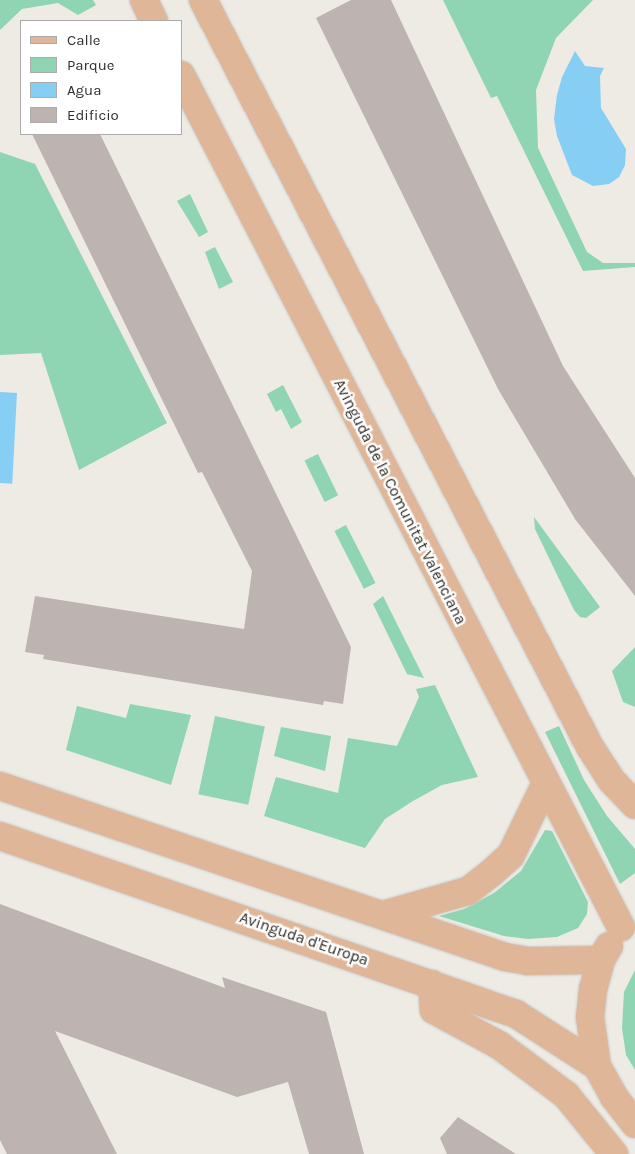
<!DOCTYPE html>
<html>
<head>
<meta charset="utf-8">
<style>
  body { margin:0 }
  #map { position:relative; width:635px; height:1154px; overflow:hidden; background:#edebe4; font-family:Karla,sans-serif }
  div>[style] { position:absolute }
  .green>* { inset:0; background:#8fd4b3; transform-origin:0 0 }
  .water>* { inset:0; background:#86cef4; transform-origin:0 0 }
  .building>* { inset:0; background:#bdb4b2 }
  .roads { filter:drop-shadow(0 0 1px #c9c9c8) drop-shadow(0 0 1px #c9c9c8) }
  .major>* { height:28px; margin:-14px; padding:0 14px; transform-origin:14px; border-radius:14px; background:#e0b698 }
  span { translate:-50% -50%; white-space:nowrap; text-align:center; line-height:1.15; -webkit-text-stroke:5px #fff; paint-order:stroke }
  .street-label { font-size:16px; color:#2f2e2b }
  .legend { position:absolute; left:20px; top:20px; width:162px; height:115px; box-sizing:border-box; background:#fff; border:1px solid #acabaa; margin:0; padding:6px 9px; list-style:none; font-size:15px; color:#2f2e2b }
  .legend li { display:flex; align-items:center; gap:10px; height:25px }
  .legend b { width:25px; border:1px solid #acabaa }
</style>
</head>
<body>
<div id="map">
  <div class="green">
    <div style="clip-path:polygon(0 0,93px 0,96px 5px,78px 15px,58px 3px,22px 9px,0 30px)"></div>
    <div style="clip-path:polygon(443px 0,593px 0,556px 38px,536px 90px,538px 148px,587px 252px,603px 263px,635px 263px,635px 267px,583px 271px,497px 96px,491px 98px)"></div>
    <div style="clip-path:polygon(0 152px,35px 164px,167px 423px,79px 470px,41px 353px,0 355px)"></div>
    <div style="clip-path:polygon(190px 194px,208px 232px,199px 237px,177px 201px)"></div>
    <div style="clip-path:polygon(215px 247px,233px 282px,219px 289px,205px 252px)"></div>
    <div style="clip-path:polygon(283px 385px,302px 422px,291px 429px,281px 409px,276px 412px,267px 394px)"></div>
    <div style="left:318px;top:454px;width:46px;height:15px;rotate:64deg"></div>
    <div style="clip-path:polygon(534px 517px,600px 607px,586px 618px,580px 617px,574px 610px,535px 529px)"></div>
    <div style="left:346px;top:525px;width:65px;height:13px;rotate:63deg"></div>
    <div style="clip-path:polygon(383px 596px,424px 678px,407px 674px,373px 604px)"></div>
    <div style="clip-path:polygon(635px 647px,635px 707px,623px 702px,612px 671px)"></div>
    <div style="clip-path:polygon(435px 685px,478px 777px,442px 785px,413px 801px,385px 819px,365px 848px,264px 816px,276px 777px,338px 793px,348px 738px,397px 746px,419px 697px,416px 689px)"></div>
    <div style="clip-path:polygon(130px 704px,191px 715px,171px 785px,66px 750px,77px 706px,126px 718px)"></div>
    <div style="left:215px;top:716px;width:51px;height:80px;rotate:12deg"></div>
    <div style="clip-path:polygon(559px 726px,584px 780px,607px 816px,635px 849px,635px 873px,620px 884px,545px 732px)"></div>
    <div style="clip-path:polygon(281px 727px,331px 736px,325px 771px,274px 756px)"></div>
    <div style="clip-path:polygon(545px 830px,552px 831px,588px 902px,587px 914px,578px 928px,557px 937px,528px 939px,504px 936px,439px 916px,464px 909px,494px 893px,521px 871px)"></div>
    <div style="clip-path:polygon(635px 970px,635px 1070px,626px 1055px,622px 1028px,624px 992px)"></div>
  </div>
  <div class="water">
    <div style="clip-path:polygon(575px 51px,585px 66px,604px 68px,600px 76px,601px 108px,626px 149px,625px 165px,619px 177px,609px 184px,593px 186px,572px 175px,557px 136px,554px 119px,557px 95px,562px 77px)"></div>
    <div style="left:0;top:392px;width:17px;height:91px;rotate:3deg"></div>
  </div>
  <div class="building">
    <div style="clip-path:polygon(351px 0,391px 0,563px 366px,635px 478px,635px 596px,575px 519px,498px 389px,316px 18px)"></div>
    <div style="clip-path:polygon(32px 134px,100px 134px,351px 647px,343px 704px,324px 701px,323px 705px,43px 659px,44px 655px,25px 652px,35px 596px,244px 629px,252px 571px,202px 472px,198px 473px)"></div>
    <div style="clip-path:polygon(0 904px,225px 988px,222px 977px,326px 1012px,364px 1154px,309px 1154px,288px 1082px,237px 1097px,55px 1031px,117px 1154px,7px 1154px,0 1140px)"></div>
    <div style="clip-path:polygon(458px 1117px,516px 1154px,447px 1154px,440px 1138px)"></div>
  </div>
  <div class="roads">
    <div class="major">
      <div style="left:144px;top:0;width:23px;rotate:65deg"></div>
      <div style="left:203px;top:0;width:841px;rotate:62.61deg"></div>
      <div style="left:590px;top:747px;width:40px;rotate:57.1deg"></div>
      <div style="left:612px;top:781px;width:33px;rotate:46deg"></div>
      <div style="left:181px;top:75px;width:959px;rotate:62.69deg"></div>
      <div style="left:0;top:786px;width:533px;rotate:18.71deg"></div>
      <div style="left:505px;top:957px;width:22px;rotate:10deg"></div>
      <div style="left:527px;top:961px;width:74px;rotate:-0.8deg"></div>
      <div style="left:0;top:836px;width:546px;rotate:19.03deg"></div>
      <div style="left:516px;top:1014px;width:96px;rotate:32.7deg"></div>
      <div style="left:383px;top:915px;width:88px;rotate:-15.8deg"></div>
      <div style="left:468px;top:891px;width:28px;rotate:-38deg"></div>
      <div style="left:490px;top:874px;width:28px;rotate:-42deg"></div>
      <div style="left:511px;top:855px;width:78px;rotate:-64.1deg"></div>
      <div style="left:609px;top:946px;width:16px;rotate:120deg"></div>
      <div style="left:601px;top:960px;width:30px;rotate:105deg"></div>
      <div style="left:593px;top:989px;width:28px;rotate:96deg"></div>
      <div style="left:590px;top:1017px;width:49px;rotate:81.9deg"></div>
      <div style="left:597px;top:1066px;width:35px;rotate:61deg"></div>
      <div style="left:614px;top:1097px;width:34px;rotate:52deg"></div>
      <div style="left:432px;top:984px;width:26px;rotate:86deg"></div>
      <div style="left:434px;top:1010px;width:74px;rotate:28.3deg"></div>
      <div style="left:499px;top:1045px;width:84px;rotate:36.7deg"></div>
      <div style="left:566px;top:1095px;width:76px;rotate:50.9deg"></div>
    </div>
  </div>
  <div class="street-label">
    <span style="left:400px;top:502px;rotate:63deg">Avinguda de la Comunitat Valenciana</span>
    <span style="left:304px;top:939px;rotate:19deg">Avinguda d'Europa</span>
  </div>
  <ul class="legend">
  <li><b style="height:6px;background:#e0b698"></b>Calle</li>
  <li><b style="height:14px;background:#8fd4b3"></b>Parque</li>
  <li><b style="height:14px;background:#86cef4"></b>Agua</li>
  <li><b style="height:14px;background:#bdb4b2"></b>Edificio</li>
  </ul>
</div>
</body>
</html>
